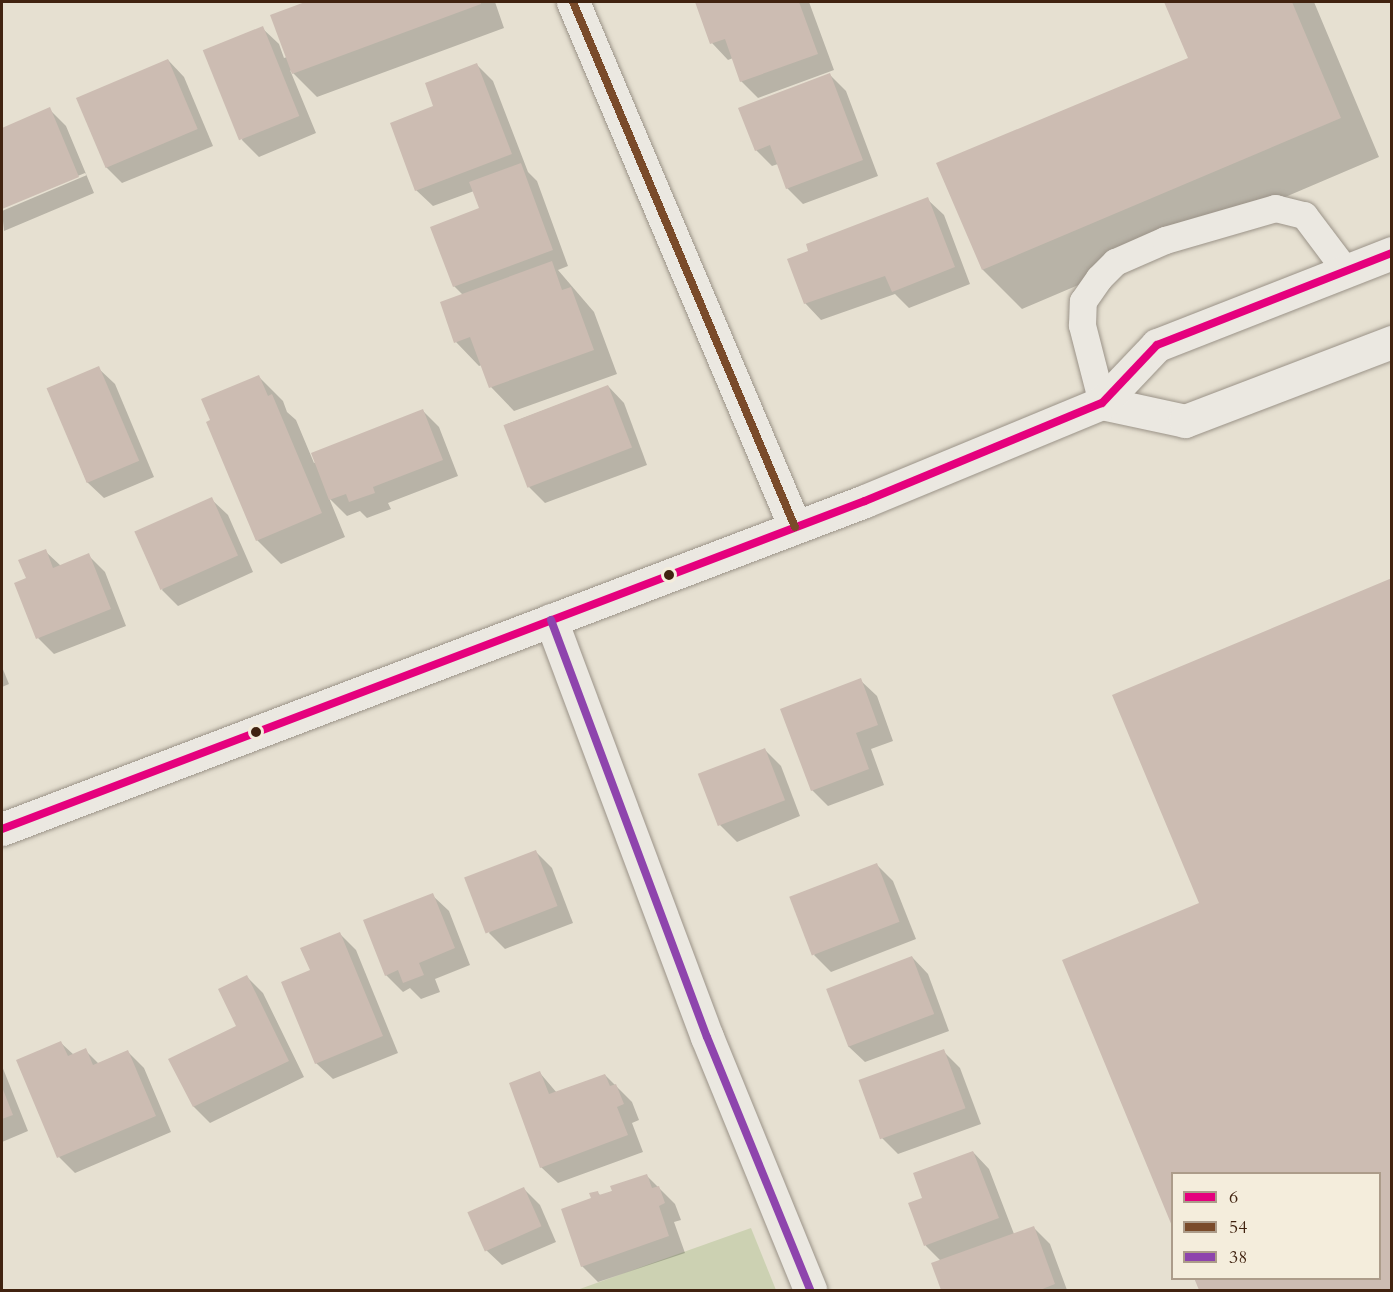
<!DOCTYPE html>
<html>
<head>
<meta charset="utf-8">
<style>
  body { margin:0 }
  #map { position:relative; width:1393px; height:1292px; overflow:hidden; background:#e6e0d1; font-family:Cardo,serif }
  div>[style] { position:absolute }
  .green>* { inset:0; background:#ccd1b2 }
  .shadow>* { inset:0; background:#0003 }
  .building>* { inset:0; background:#ccbcb2; transform-origin:0 0 }
  .roads { filter:drop-shadow(0 0 2px #9b9388) drop-shadow(0 0 2px #9b9388) }
  .lane>* { height:27px; margin:-13.5px; padding:0 13.5px; transform-origin:13.5px; border-radius:13.5px; background:#ebe8e1 }
  .street>* { height:33px; margin:-16.5px; padding:0 16.5px; transform-origin:16.5px; border-radius:16.5px; background:#ebe8e1 }
  .secondary>* { height:33px; margin:-16.5px; padding:0 16.5px; transform-origin:16.5px; border-radius:16.5px; background:#ebe8e1 }
  .bus-1>* { height:8px; margin:-4px; padding:0 4px; transform-origin:4px; border-radius:4px; background:#e5007d }
  .bus-2>* { height:8px; margin:-4px; padding:0 4px; transform-origin:4px; border-radius:4px; background:#7a4b2a }
  .bus-3>* { height:8px; margin:-4px; padding:0 4px; transform-origin:4px; border-radius:4px; background:#8e44ad }
  .dots>* { width:16px; height:16px; translate:-50% -50%; box-sizing:border-box; border:3px solid #f4eddc; border-radius:50% }
  span { translate:-50% -50%; white-space:nowrap; text-align:center; line-height:1.15; -webkit-text-stroke:6px #f4eddc; paint-order:stroke }
  .frame { position:absolute; inset:0; border:3px solid #412310; pointer-events:none }
  .legend { position:absolute; left:1171px; top:1172px; width:210px; height:108px; box-sizing:border-box; background:#f4eddc; border:2px solid #ac9c8a; margin:0; padding:8px 10px; list-style:none; font-size:18px; color:#412310 }
  .legend li { display:flex; align-items:center; gap:12px; height:30px }
  .legend b { width:30px; border:2px solid #ac9c8a }
</style>
</head>
<body>
<div id="map">
  <div class="green">
    <div style="clip-path:polygon(751px 1228px,776px 1290px,577px 1290px)"></div>
  </div>
  <div class="shadow">
    <div style="clip-path:polygon(309px 2px,495px 2px,504px 28px,317px 97px,290px 70px,316px 133px,259px 157px,242px 140px,262px 28px,279px 44px,284px 58px,287px 57px,272px 16px)"></div>
    <div style="clip-path:polygon(697px 2px,809px 2px,834px 70px,758px 98px,741px 81px,733px 58px,728px 60px,712px 43px)"></div>
    <div style="clip-path:polygon(1166px 2px,1314px 2px,1379px 157px,1022px 309px,983px 270px,938px 164px,1190px 58px)"></div>
    <div style="clip-path:polygon(168px 60px,184px 77px,213px 146px,122px 183px,106px 167px)"></div>
    <div style="clip-path:polygon(477px 65px,493px 81px,528px 172px,537px 181px,568px 266px,558px 270px,594px 312px,617px 374px,514px 411px,491px 387px,482px 365px,479px 366px,456px 342px,463px 295px,454px 286px,481px 209px,474px 191px,433px 206px,416px 190px,435px 107px)"></div>
    <div style="clip-path:polygon(829px 74px,846px 91px,878px 176px,803px 204px,787px 188px,778px 164px,772px 166px,756px 150px)"></div>
    <div style="clip-path:polygon(49px 109px,66px 126px,94px 193px,4px 231px,2px 211px,87px 175px,85px 173px,2px 207px,2px 130px)"></div>
    <div style="clip-path:polygon(927px 199px,944px 215px,970px 284px,909px 308px,895px 294px,821px 320px,805px 303px)"></div>
    <div style="clip-path:polygon(98px 368px,115px 384px,154px 477px,104px 498px,87px 482px,48px 389px)"></div>
    <div style="clip-path:polygon(259px 377px,283px 401px,287px 412px,296px 420px,314px 463px,423px 411px,439px 427px,458px 476px,388px 503px,391px 509px,367px 518px,360px 511px,347px 516px,329px 498px,345px 537px,281px 564px,257px 540px)"></div>
    <div style="clip-path:polygon(608px 386px,624px 403px,647px 465px,545px 503px,529px 487px,505px 425px)"></div>
    <div style="clip-path:polygon(211px 499px,228px 515px,253px 572px,178px 606px,162px 590px)"></div>
    <div style="clip-path:polygon(45px 551px,61px 566px,88px 555px,105px 572px,126px 626px,54px 654px,38px 638px,28px 579px)"></div>
    <div style="clip-path:polygon(1392px 580px,1392px 1290px,1201px 1290px,1196px 1278px,1380px 1278px,1380px 1174px,1172px 1174px,1172px 1222px,1064px 961px,1201px 904px)"></div>
    <div style="clip-path:polygon(2px 667px,9px 684px,2px 687px)"></div>
    <div style="clip-path:polygon(860px 680px,877px 696px,893px 741px,871px 749px,884px 785px,828px 806px,812px 790px)"></div>
    <div style="clip-path:polygon(764px 749px,781px 766px,800px 816px,737px 842px,720px 825px)"></div>
    <div style="clip-path:polygon(536px 852px,552px 868px,573px 923px,505px 949px,489px 933px)"></div>
    <div style="clip-path:polygon(877px 865px,893px 881px,916px 939px,831px 972px,814px 955px)"></div>
    <div style="clip-path:polygon(432px 895px,449px 911px,470px 965px,435px 979px,440px 992px,421px 999px,410px 988px,403px 992px,386px 975px)"></div>
    <div style="clip-path:polygon(339px 933px,356px 950px,398px 1053px,333px 1079px,316px 1063px,312px 971px)"></div>
    <div style="clip-path:polygon(912px 957px,928px 974px,949px 1031px,865px 1062px,848px 1046px)"></div>
    <div style="clip-path:polygon(247px 977px,263px 993px,304px 1077px,210px 1123px,194px 1107px,170px 1059px,238px 1026px)"></div>
    <div style="clip-path:polygon(61px 1043px,74px 1055px,85px 1050px,99px 1064px,128px 1052px,144px 1068px,171px 1132px,75px 1173px,59px 1157px)"></div>
    <div style="clip-path:polygon(943px 1051px,960px 1068px,981px 1124px,898px 1154px,882px 1138px)"></div>
    <div style="clip-path:polygon(2px 1066px,28px 1131px,2px 1142px)"></div>
    <div style="clip-path:polygon(540px 1073px,557px 1093px,605px 1075px,632px 1102px,639px 1120px,632px 1123px,643px 1152px,558px 1183px,541px 1167px)"></div>
    <div style="clip-path:polygon(973px 1152px,989px 1169px,1014px 1234px,1034px 1228px,1050px 1244px,1067px 1290px,942px 1290px,933px 1264px,941px 1261px,926px 1246px,910px 1204px,924px 1199px)"></div>
    <div style="clip-path:polygon(647px 1176px,675px 1204px,681px 1220px,674px 1222px,685px 1253px,598px 1282px,582px 1266px,593px 1199px,597px 1192px,601px 1196px)"></div>
    <div style="clip-path:polygon(524px 1189px,540px 1205px,556px 1242px,502px 1265px,485px 1249px)"></div>
  </div>
  <div class="building">
    <div style="clip-path:polygon(305px 2px,481px 2px,481px 4px,292px 74px,270px 15px)"></div>
    <div style="clip-path:polygon(695px 2px,799px 2px,818px 54px,740px 82px,725px 39px,710px 44px)"></div>
    <div style="clip-path:polygon(1164px 2px,1292px 2px,1341px 118px,982px 270px,936px 163px,1188px 58px)"></div>
    <div style="left:263px;top:26px;width:97px;height:65px;rotate:68deg"></div>
    <div style="left:168px;top:59px;width:76px;height:100px;rotate:67deg"></div>
    <div style="clip-path:polygon(477px 63px,512px 154px,415px 191px,390px 123px,433px 106px,425px 83px)"></div>
    <div style="clip-path:polygon(830px 73px,863px 160px,786px 189px,770px 145px,755px 151px,738px 108px)"></div>
    <div style="clip-path:polygon(50px 107px,79px 177px,2px 209px,2px 128px)"></div>
    <div style="clip-path:polygon(521px 163px,553px 250px,453px 287px,430px 227px,479px 208px,469px 182px)"></div>
    <div style="clip-path:polygon(928px 197px,955px 267px,892px 292px,885px 276px,804px 304px,787px 259px,808px 251px,806px 244px)"></div>
    <div style="clip-path:polygon(552px 261px,562px 290px,571px 287px,594px 350px,489px 388px,470px 337px,454px 343px,440px 302px)"></div>
    <div style="left:99px;top:366px;width:103px;height:57px;rotate:67deg"></div>
    <div style="clip-path:polygon(259px 375px,268px 396px,272px 394px,322px 513px,256px 541px,206px 422px,210px 420px,201px 399px)"></div>
    <div style="left:608px;top:385px;width:67px;height:112px;rotate:69deg"></div>
    <div style="clip-path:polygon(423px 409px,443px 460px,373px 487px,375px 493px,349px 502px,346px 494px,329px 500px,311px 453px)"></div>
    <div style="left:212px;top:497px;width:64px;height:85px;rotate:66deg"></div>
    <div style="clip-path:polygon(46px 549px,53px 568px,89px 553px,111px 609px,36px 639px,14px 583px,26px 578px,18px 560px)"></div>
    <div style="clip-path:polygon(1392px 578px,1392px 1290px,1199px 1290px,1194px 1278px,1380px 1278px,1380px 1174px,1172px 1174px,1172px 1226px,1062px 960px,1199px 903px,1112px 695px)"></div>
    <div style="clip-path:polygon(861px 678px,878px 725px,856px 733px,869px 769px,811px 791px,780px 709px)"></div>
    <div style="left:765px;top:748px;width:56px;height:72px;rotate:69deg"></div>
    <div style="left:536px;top:850px;width:60px;height:77px;rotate:69deg"></div>
    <div style="left:877px;top:863px;width:63px;height:94px;rotate:69deg"></div>
    <div style="clip-path:polygon(433px 893px,455px 948px,419px 963px,424px 975px,403px 983px,398px 970px,385px 976px,363px 920px)"></div>
    <div style="clip-path:polygon(340px 932px,383px 1036px,315px 1064px,281px 982px,310px 970px,300px 948px)"></div>
    <div style="left:912px;top:956px;width:62px;height:92px;rotate:69deg"></div>
    <div style="clip-path:polygon(247px 975px,289px 1061px,193px 1107px,168px 1059px,236px 1026px,218px 989px)"></div>
    <div style="clip-path:polygon(61px 1041px,68px 1056px,86px 1048px,93px 1065px,128px 1050px,156px 1116px,57px 1158px,16px 1060px)"></div>
    <div style="left:944px;top:1049px;width:63px;height:91px;rotate:70deg"></div>
    <div style="clip-path:polygon(540px 1071px,549px 1094px,605px 1074px,610px 1086px,616px 1084px,624px 1104px,617px 1107px,628px 1135px,540px 1168px,509px 1083px)"></div>
    <div style="clip-path:polygon(2px 1087px,13px 1115px,2px 1119px)"></div>
    <div style="clip-path:polygon(973px 1151px,999px 1218px,924px 1246px,908px 1203px,922px 1198px,913px 1173px)"></div>
    <div style="clip-path:polygon(647px 1174px,652px 1188px,659px 1186px,665px 1203px,659px 1206px,669px 1236px,581px 1267px,561px 1209px,591px 1198px,589px 1193px,598px 1191px,599px 1195px,612px 1191px,610px 1186px)"></div>
    <div style="left:524px;top:1187px;width:43px;height:62px;rotate:66deg"></div>
    <div style="clip-path:polygon(1034px 1226px,1055px 1284px,1040px 1290px,941px 1290px,931px 1263px)"></div>
  </div>
  <div class="roads">
    <div class="lane">
      <div style="left:1102px;top:403px;width:81px;rotate:-104.4deg"></div>
      <div style="left:1082px;top:325px;width:24px;rotate:-88deg"></div>
      <div style="left:1083px;top:301px;width:28px;rotate:-55deg"></div>
      <div style="left:1099px;top:278px;width:23px;rotate:-45deg"></div>
      <div style="left:1115px;top:262px;width:55px;rotate:-23.7deg"></div>
      <div style="left:1165px;top:240px;width:115px;rotate:-16.2deg"></div>
      <div style="left:1275px;top:208px;width:30px;rotate:14deg"></div>
      <div style="left:1304px;top:215px;width:70px;rotate:53.1deg"></div>
    </div>
    <div class="street">
      <div style="left:573px;top:2px;width:570px;rotate:67.08deg"></div>
      <div style="left:551px;top:620px;width:445px;rotate:69.5deg"></div>
      <div style="left:707px;top:1037px;width:273px;rotate:67.8deg"></div>
    </div>
    <div class="secondary">
      <div style="left:1102px;top:403px;width:85px;rotate:12.2deg"></div>
      <div style="left:1185px;top:421px;width:222px;rotate:-20.9deg"></div>
      <div style="left:2px;top:829px;width:923px;rotate:-20.81deg"></div>
      <div style="left:865px;top:501px;width:256px;rotate:-22.5deg"></div>
      <div style="left:1102px;top:403px;width:80px;rotate:-46.5deg"></div>
      <div style="left:1157px;top:345px;width:252px;rotate:-21.4deg"></div>
    </div>
  </div>
  <div class="bus-1">
    <div style="left:2px;top:829px;width:923px;rotate:-20.81deg"></div>
    <div style="left:865px;top:501px;width:256px;rotate:-22.5deg"></div>
    <div style="left:1102px;top:403px;width:80px;rotate:-46.5deg"></div>
    <div style="left:1157px;top:345px;width:252px;rotate:-21.4deg"></div>
  </div>
  <div class="bus-2">
    <div style="left:573px;top:2px;width:570px;rotate:67.08deg"></div>
  </div>
  <div class="bus-3">
    <div style="left:551px;top:620px;width:445px;rotate:69.5deg"></div>
    <div style="left:707px;top:1037px;width:273px;rotate:67.8deg"></div>
  </div>
  <div class="dots">
    <div style="left:669px;top:575px;background:#412310"></div>
    <div style="left:256px;top:732px;background:#412310"></div>
  </div>
  <div class="frame"></div>
  <ul class="legend">
  <li><b style="height:8px;background:#e5007d"></b>6</li>
  <li><b style="height:8px;background:#7a4b2a"></b>54</li>
  <li><b style="height:8px;background:#8e44ad"></b>38</li>
  </ul>
</div>
</body>
</html>
